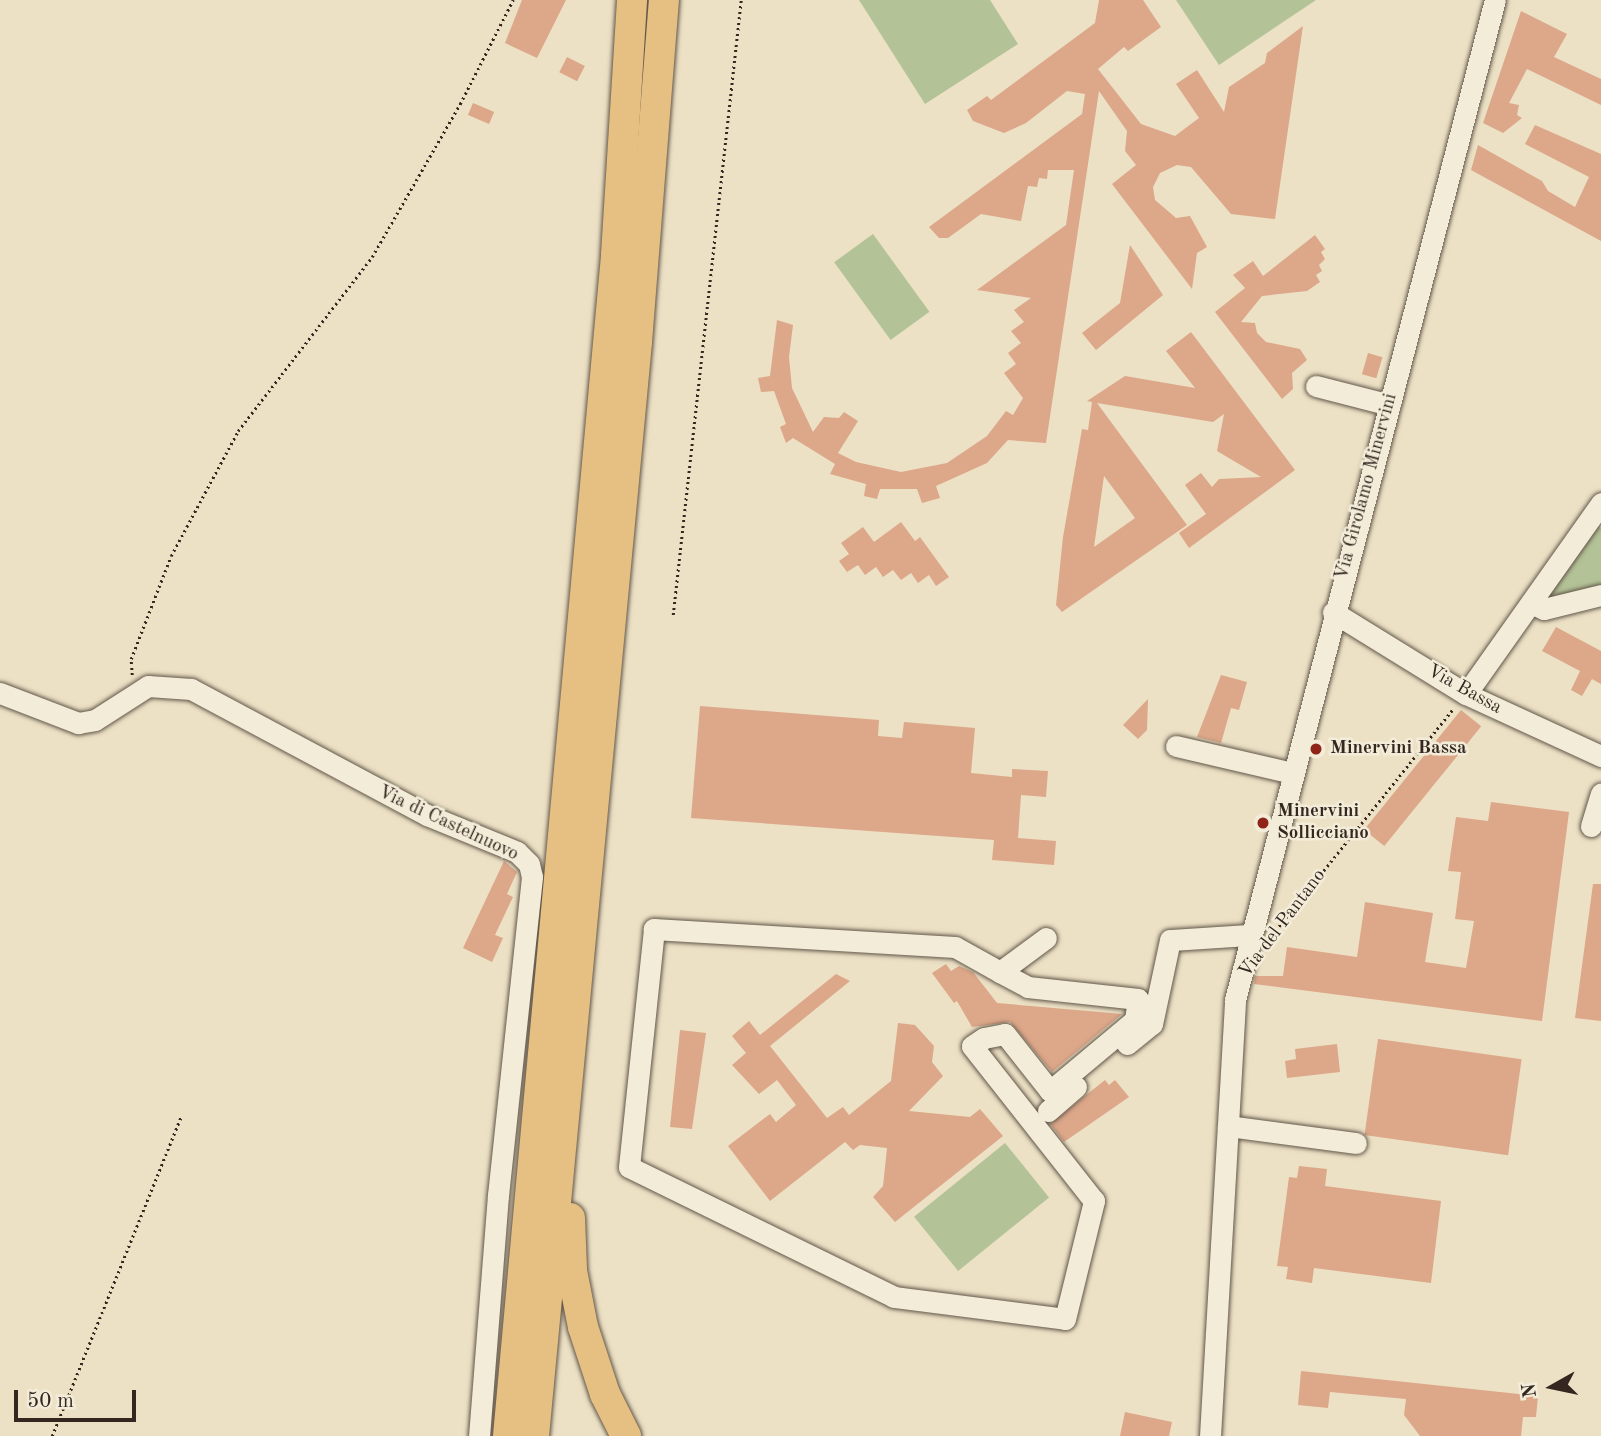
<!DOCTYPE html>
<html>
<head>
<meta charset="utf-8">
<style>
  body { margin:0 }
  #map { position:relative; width:1601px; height:1436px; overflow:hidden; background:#ece1c5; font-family:"Old Standard TT",serif }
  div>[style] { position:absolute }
  .green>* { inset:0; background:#b4c397; transform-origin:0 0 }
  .building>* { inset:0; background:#dda789; transform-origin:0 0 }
  .path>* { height:2.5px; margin-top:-1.25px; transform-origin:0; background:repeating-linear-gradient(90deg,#342720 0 2px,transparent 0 5.5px) }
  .roads { filter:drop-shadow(0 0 2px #625649) drop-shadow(0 0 2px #625649) }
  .minor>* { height:21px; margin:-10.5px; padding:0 10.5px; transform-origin:10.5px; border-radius:10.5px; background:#f3ecd9 }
  .highway>* { height:30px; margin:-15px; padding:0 15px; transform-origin:15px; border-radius:15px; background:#e6c082 }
  .dots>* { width:19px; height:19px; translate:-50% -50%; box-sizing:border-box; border:4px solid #f3ecd9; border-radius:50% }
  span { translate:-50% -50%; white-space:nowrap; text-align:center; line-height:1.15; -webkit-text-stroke:5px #f3ecd9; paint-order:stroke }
  .street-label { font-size:19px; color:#342720 }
  .poi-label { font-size:19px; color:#342720; font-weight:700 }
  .left { translate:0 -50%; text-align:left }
  .north { position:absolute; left:1517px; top:1352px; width:70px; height:70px; -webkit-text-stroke:5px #f3ecd9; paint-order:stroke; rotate:261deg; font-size:19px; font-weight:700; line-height:28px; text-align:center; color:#342720 }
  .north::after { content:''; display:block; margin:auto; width:24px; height:32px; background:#342720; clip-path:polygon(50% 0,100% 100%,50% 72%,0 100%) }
  .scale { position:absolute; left:14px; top:1390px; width:122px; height:32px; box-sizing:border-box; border:4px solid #342720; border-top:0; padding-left:9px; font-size:21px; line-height:24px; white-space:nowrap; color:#342720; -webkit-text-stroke:5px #f3ecd9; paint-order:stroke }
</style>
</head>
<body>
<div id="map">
  <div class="green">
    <div style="clip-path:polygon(859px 0,990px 0,1018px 44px,925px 104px)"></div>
    <div style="clip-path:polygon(1176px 0,1316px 0,1219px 65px)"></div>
    <div style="left:873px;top:234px;width:96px;height:48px;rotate:54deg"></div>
    <div style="clip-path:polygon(1596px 525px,1601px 528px,1601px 591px,1542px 601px)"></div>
    <div style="left:1005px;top:1143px;width:70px;height:117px;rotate:51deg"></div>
  </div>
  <div class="building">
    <div style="clip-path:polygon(522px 0,566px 0,537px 58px,505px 43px)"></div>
    <div style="clip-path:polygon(1099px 0,1143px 0,1161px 27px,1128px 51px,1124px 47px,1098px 69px,1141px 124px,1175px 136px,1199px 118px,1176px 84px,1197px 70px,1224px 112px,1229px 87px,1265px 63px,1267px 53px,1303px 26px,1275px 219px,1231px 214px,1191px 167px,1177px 165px,1160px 173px,1153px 187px,1155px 200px,1176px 218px,1190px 216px,1207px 247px,1197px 253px,1192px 289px,1112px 184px,1136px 165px,1125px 151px,1127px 131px,1099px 91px,1046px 443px,1008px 440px,987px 463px,936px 486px,940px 498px,922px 503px,917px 489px,880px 489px,877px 499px,864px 496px,866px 484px,830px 474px,835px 464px,793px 438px,786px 443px,780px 427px,786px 424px,774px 391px,761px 392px,758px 378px,770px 376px,777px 320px,793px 325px,789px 357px,792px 388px,813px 432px,824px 417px,839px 418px,844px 412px,858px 421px,838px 453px,856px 462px,901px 472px,947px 463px,987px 436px,1006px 411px,1013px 415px,1023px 398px,1004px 373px,1016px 364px,1008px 353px,1021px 343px,1011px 331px,1024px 322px,1014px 310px,1031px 298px,977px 290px,1066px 225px,1074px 170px,1048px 170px,1047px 179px,1039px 178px,1037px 187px,1028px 186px,1021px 221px,981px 214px,948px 238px,939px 238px,929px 227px,1082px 114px,1085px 94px,1067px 91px,1026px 123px,1004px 133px,973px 121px,967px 110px,987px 96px,991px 100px,1095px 23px)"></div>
    <div style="clip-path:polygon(1521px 11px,1567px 34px,1554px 57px,1601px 79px,1601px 105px,1527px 69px,1509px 103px,1519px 105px,1517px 115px,1522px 118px,1503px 133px,1483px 123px)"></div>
    <div style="left:567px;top:57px;width:20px;height:17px;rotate:27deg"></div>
    <div style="left:473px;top:103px;width:23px;height:13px;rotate:23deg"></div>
    <div style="clip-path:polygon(1535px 125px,1601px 154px,1601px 241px,1471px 170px,1478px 145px,1542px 181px,1548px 191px,1575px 207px,1589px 177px,1525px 144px)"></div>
    <div style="clip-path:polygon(1315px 235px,1325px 249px,1321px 252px,1325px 259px,1319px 265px,1322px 271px,1316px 275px,1320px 282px,1307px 291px,1262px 296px,1241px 322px,1255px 323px,1257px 333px,1266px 342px,1300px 349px,1307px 360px,1292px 373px,1293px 389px,1282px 399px,1215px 312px,1245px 288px,1233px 275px,1253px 261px,1263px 276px)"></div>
    <div style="clip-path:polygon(1130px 245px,1163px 295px,1096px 350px,1082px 333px,1120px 303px)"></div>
    <div style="clip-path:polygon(evenodd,1191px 332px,1295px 470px,1189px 548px,1179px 533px,1206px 514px,1185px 485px,1201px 473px,1212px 487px,1219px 479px,1261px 477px,1217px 451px,1224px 414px,1213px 422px,1097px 403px,1187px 525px,1062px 612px,1056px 605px,1063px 537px,1082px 429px,1088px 430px,1092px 402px,1087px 401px,1125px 376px,1195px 388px,1166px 351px,1191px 332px,1104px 476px,1135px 518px,1094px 547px,1104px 476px)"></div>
    <div style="left:1368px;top:353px;width:15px;height:22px;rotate:16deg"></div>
    <div style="clip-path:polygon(901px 522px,915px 541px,920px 537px,949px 577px,936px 586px,929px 575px,918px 583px,911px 573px,901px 580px,893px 570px,883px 577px,876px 567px,865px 575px,858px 565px,847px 572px,839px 561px,849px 554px,841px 543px,863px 527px,874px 542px)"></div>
    <div style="clip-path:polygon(1556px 627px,1601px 651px,1601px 684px,1592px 679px,1582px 696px,1571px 690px,1580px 671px,1542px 651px)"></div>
    <div style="clip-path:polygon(1221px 675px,1247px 682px,1239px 710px,1231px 708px,1221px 743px,1197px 737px)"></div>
    <div style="clip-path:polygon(1148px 699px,1147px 730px,1138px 739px,1123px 725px)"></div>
    <div style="clip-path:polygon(700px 706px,879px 720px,878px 736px,902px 738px,904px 722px,975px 728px,971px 773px,1012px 777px,1012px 769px,1048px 771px,1046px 797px,1021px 795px,1018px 838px,1056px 841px,1054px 865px,992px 860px,994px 840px,691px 818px)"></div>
    <div style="left:1461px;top:710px;width:26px;height:154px;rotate:39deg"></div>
    <div style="clip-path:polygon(1491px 802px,1569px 812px,1542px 1021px,1254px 984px,1255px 976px,1283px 976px,1287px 947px,1357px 957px,1365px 902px,1433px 913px,1425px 962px,1466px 968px,1474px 921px,1455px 919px,1461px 872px,1448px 871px,1456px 817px,1488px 821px)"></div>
    <div style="clip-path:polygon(504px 861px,517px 872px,507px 894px,513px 897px,495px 935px,503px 938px,492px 962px,463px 948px)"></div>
    <div style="clip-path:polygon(1593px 884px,1601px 884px,1601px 1021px,1575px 1018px)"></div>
    <div style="clip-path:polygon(946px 964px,951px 971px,959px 966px,973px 972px,997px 1003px,1122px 1014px,1052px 1072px,1010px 1022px,972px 1027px,957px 1001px,954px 1003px,932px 973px)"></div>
    <div style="clip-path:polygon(836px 974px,850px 981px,770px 1046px,827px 1118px,843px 1107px,849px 1115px,891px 1081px,898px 1023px,915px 1025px,934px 1046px,932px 1062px,943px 1076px,909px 1111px,970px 1117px,980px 1109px,1003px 1136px,895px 1222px,873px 1197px,883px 1186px,887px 1148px,860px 1145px,853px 1150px,845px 1142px,770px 1201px,728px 1146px,770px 1114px,776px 1122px,796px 1105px,777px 1080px,759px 1094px,732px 1065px,746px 1053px,732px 1036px,749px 1021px,760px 1035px)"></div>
    <div style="clip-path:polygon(680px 1030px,706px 1033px,692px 1129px,670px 1127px)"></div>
    <div style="left:1378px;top:1039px;width:145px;height:97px;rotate:8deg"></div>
    <div style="clip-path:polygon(1337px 1044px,1340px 1072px,1287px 1078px,1285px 1061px,1296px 1059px,1295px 1049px)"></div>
    <div style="clip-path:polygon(1105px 1080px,1109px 1085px,1115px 1080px,1129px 1097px,1064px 1142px,1050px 1124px)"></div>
    <div style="clip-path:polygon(1299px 1166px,1327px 1169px,1325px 1186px,1441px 1201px,1431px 1283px,1314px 1268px,1312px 1283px,1286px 1279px,1288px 1267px,1277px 1266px,1289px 1177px,1297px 1178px)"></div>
    <div style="clip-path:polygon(1301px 1371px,1538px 1396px,1536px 1417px,1523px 1417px,1521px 1436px,1420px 1436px,1404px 1415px,1406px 1399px,1330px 1392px,1328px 1408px,1298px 1405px)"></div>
    <div style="clip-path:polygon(1125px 1412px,1172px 1422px,1169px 1436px,1120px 1436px)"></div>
  </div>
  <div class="path">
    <div style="left:673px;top:615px;width:619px;rotate:-83.69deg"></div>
    <div style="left:132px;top:675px;width:16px;rotate:-94deg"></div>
    <div style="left:131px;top:659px;width:110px;rotate:-68.8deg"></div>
    <div style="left:171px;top:556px;width:142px;rotate:-61.8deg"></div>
    <div style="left:238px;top:431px;width:220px;rotate:-52.4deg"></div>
    <div style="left:372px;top:257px;width:177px;rotate:-60.1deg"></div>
    <div style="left:460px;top:104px;width:117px;rotate:-63deg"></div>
    <div style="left:1272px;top:935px;width:291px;rotate:-51.3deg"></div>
    <div style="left:52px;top:1436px;width:344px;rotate:-68deg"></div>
  </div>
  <div class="roads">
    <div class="minor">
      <div style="left:1316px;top:386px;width:76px;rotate:14.4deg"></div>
      <div style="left:1531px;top:603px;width:14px;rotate:25deg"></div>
      <div style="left:1544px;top:609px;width:59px;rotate:-13.8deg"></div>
      <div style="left:1333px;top:612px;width:156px;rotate:31.7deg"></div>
      <div style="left:1466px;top:694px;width:149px;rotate:24.7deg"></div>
      <div style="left:0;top:693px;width:84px;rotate:21deg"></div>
      <div style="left:78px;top:723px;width:17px;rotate:-10deg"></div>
      <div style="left:95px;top:720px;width:63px;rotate:-32.7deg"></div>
      <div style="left:148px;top:686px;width:43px;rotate:4deg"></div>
      <div style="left:191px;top:689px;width:268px;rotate:28.1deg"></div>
      <div style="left:427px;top:815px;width:97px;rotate:22.3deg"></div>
      <div style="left:517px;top:852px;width:17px;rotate:45deg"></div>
      <div style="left:529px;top:864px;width:13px;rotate:77deg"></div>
      <div style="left:532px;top:877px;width:320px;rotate:96.1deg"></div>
      <div style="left:498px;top:1195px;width:242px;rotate:94.5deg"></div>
      <div style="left:1466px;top:694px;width:234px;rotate:-54.7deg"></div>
      <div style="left:1176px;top:746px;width:119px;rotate:13.1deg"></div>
      <div style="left:1591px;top:826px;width:34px;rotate:-73deg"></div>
      <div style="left:1000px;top:972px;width:51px;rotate:-150.9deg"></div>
      <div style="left:955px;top:947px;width:302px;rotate:-176.6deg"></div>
      <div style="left:654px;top:929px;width:239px;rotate:96deg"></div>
      <div style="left:629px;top:1167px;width:295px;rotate:26.1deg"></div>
      <div style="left:894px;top:1297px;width:172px;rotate:7.3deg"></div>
      <div style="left:1065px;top:1319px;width:122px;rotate:-76.2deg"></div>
      <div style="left:1094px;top:1201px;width:197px;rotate:-128.2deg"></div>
      <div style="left:972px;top:1046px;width:14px;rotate:-34deg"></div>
      <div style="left:984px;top:1038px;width:21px;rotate:-11deg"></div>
      <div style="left:1005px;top:1034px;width:73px;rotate:51.7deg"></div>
      <div style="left:1050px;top:1091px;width:111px;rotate:-39.9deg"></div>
      <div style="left:1135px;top:1020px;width:21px;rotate:-82deg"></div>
      <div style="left:1138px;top:999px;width:111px;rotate:-173.8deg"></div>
      <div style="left:1028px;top:987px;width:32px;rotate:-152deg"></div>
      <div style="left:1000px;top:972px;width:57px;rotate:-36.5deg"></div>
      <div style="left:1127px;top:1044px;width:32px;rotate:-39deg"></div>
      <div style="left:1152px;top:1024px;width:86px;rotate:-77.9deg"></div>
      <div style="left:1170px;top:940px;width:80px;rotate:-3.6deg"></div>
      <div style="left:1048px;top:1111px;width:37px;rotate:-41deg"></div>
      <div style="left:1228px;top:1126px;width:129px;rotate:7.6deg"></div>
      <div style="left:1210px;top:1436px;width:437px;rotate:-86.7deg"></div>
      <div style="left:1235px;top:1000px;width:1033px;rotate:-75.43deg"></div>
    </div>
    <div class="highway">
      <div style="left:570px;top:1218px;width:53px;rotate:87.8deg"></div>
      <div style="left:572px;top:1271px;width:57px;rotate:78.9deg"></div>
      <div style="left:583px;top:1327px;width:71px;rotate:71.8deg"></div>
      <div style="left:605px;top:1394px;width:47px;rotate:63.4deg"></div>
      <div style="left:508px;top:1436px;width:1186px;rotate:-84.77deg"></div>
      <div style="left:616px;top:255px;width:256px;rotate:-86.4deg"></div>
      <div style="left:534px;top:1436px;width:1099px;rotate:-84.62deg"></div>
      <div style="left:637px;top:342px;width:343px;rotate:-85.5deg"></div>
    </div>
  </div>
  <div class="dots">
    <div style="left:1316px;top:749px;background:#8f2418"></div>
    <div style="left:1263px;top:823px;background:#8f2418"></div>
  </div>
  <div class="street-label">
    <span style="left:1367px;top:487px;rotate:-75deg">Via Girolamo Minervini</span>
    <span style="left:1464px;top:690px;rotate:29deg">Via Bassa</span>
    <span style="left:448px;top:824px;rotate:25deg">Via di Castelnuovo</span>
    <span style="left:1283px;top:924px;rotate:-53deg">Via del Pantano</span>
  </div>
  <div class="poi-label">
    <span class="left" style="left:1330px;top:749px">Minervini Bassa</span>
    <span class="left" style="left:1277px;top:823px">Minervini<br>Sollicciano</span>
  </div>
  <div class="north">N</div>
  <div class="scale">50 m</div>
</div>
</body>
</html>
